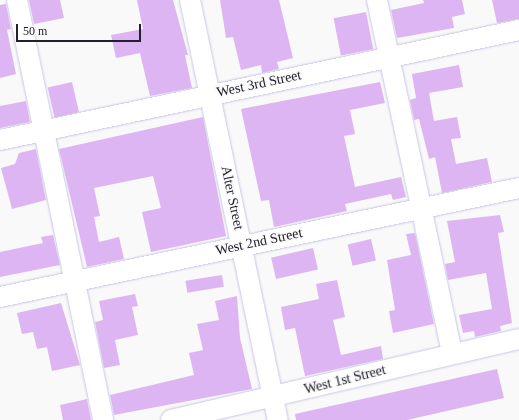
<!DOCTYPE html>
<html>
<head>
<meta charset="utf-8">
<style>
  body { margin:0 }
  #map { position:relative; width:519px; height:420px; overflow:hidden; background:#f9f9f9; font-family:Georgia,serif }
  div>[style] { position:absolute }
  .building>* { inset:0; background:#deb5f3; transform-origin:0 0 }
  .roads { filter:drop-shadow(0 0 1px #c9c5e7) drop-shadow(0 0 1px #c9c5e7) }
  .minor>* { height:20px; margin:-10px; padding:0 10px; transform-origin:10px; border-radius:10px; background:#fff }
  span { translate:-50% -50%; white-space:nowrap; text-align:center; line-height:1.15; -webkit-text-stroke:3px #f9f9f9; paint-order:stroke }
  .street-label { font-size:14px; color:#22202d }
  .scale { position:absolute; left:16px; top:24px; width:125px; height:18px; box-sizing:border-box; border:2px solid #22202d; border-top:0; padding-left:5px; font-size:12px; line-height:14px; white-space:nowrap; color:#22202d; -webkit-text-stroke:3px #f9f9f9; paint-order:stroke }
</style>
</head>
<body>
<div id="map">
  <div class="building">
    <div style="clip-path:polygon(29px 0,60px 0,64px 18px,34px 24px)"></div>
    <div style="clip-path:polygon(137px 0,173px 0,188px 55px,185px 55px,192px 88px,150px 96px,140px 53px,116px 58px,111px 35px,143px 29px)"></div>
    <div style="clip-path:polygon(220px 0,279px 0,293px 58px,277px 62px,279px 69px,262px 73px,261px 65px,241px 70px,233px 37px,226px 38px)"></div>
    <div style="clip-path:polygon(423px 0,462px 0,465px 14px,452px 17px,454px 28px,397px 38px,391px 10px,424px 3px)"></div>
    <div style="clip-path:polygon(492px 0,519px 0,519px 19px,497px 23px)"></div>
    <div style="clip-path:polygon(6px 4px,11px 29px,7px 30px,16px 74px,0 78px,0 5px)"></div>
    <div style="left:366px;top:12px;width:38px;height:33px;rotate:79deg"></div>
    <div style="clip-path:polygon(459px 65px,463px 87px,429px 93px,434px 121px,457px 117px,461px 138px,451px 139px,456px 164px,487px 158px,492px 182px,442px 193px,435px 157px,429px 159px,419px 119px,414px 120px,410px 100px,416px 98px,412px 74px)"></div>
    <div style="left:72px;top:82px;width:31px;height:25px;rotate:77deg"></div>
    <div style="clip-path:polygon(380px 82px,385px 103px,350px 110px,355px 134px,344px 136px,355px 187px,401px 177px,406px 197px,393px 200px,391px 194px,345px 204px,347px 211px,274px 227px,269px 200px,261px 201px,241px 109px)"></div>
    <div style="clip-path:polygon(26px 101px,30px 122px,0 128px,0 106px)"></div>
    <div style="clip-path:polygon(203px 117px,226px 236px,151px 252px,142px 212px,161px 208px,153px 176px,94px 188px,100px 216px,94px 217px,99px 242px,119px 237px,124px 259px,87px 267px,59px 149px)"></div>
    <div style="clip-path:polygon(36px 149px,46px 200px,12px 209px,1px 168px,15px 164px,19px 153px)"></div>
    <div style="clip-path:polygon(500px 215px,504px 232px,498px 233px,512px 323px,500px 326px,501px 331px,475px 337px,474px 331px,463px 333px,459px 315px,492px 309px,486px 273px,448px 280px,445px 264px,455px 262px,447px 221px)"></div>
    <div style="clip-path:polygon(415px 233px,434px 324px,393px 333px,389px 311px,395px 310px,387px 260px,411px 255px,406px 234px)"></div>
    <div style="clip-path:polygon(53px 235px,60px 265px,0 277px,0 252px,43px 243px,41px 237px)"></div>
    <div style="left:371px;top:239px;width:22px;height:24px;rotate:77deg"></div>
    <div style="left:313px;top:248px;width:22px;height:43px;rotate:77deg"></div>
    <div style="left:222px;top:275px;width:12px;height:37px;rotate:81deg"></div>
    <div style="clip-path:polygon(337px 280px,345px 317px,333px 320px,341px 355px,381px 346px,383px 359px,305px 376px,295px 328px,285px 330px,281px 307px,319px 299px,316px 284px)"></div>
    <div style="clip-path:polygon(135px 294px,138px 306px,132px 307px,138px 335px,115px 340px,120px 365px,104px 368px,95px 322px,103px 320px,99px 301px)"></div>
    <div style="clip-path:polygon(237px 296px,240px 338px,252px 389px,114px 415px,110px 395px,194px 375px,189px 353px,203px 350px,197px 324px,219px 320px,215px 301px)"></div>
    <div style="clip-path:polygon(61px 303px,80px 365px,52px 371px,47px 347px,37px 349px,33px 332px,22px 334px,17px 313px)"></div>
    <div style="clip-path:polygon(497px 369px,504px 398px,407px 420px,296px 420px,295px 414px)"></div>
    <div style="clip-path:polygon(87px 399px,91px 420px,63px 420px,60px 405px)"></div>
  </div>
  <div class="roads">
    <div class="minor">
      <div style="left:17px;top:0;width:429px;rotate:78.4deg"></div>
      <div style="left:190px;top:0;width:429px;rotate:78.2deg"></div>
      <div style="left:377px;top:0;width:361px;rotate:78deg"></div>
      <div style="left:0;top:140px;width:531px;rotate:-11.97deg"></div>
      <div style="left:0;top:297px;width:530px;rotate:-11.86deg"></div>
      <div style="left:171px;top:420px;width:357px;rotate:-13.1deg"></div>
    </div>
  </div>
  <div class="street-label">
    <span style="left:259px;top:84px;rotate:-12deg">West 3rd Street</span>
    <span style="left:232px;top:198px;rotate:78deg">Alter Street</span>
    <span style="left:259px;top:242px;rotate:-12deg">West 2nd Street</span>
    <span style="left:345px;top:380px;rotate:-14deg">West 1st Street</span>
  </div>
  <div class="scale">50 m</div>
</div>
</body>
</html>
